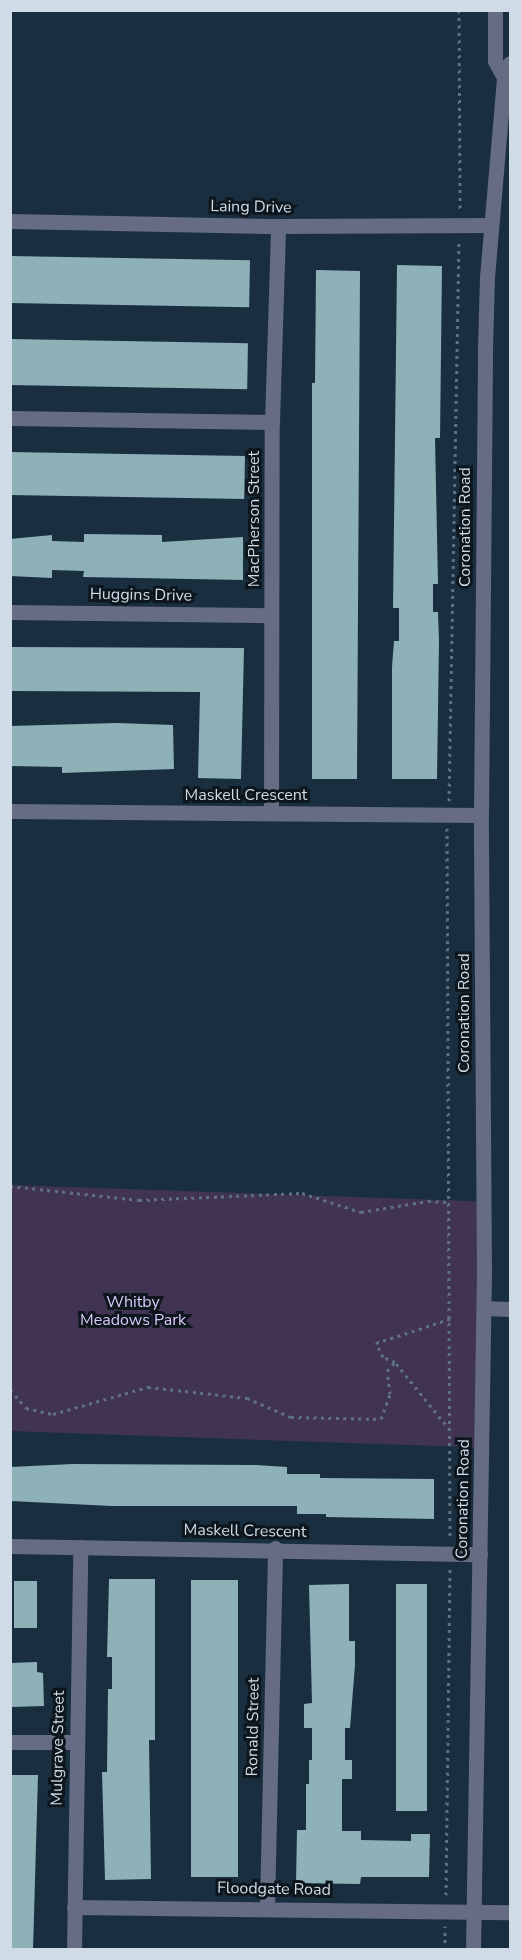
<!DOCTYPE html>
<html>
<head>
<meta charset="utf-8">
<style>
  body { margin:0 }
  #map { position:relative; width:521px; height:1960px; overflow:hidden; background:#192f3f; font-family:"Nunito Sans",sans-serif }
  div>[style] { position:absolute }
  .green>* { inset:0; background:#403452; transform-origin:0 0 }
  .building>* { inset:0; background:#8eb1b8; transform-origin:0 0 }
  .path>* { height:3px; margin-top:-1.5px; transform-origin:0; background:repeating-linear-gradient(90deg,#5f7180 0 3px,transparent 0 7.5px) }
  .minor>* { height:15px; margin:-7.5px; padding:0 7.5px; transform-origin:7.5px; border-radius:7.5px; background:#656c83 }
  span { translate:-50% -50%; white-space:nowrap; text-align:center; line-height:1.15; -webkit-text-stroke:6px #0d161d; paint-order:stroke }
  .street-label { font-size:16px; color:#cfdce7 }
  .park-label { font-size:16px; color:#dccafb }
  .frame { position:absolute; inset:0; border:12px solid #cfdce7; pointer-events:none }
</style>
</head>
<body>
<div id="map">
  <div class="green">
    <div style="left:11px;top:1185px;width:473px;height:246px;rotate:2deg"></div>
  </div>
  <div class="building">
    <div style="left:10px;top:256px;width:240px;height:47px;rotate:1deg"></div>
    <div style="clip-path:polygon(397px 265px,442px 266px,440px 438px,435px 438px,438px 584px,433px 584px,433px 612px,438px 612px,439px 641px,437px 779px,392px 779px,392px 667px,394px 641px,399px 641px,399px 608px,393px 608px)"></div>
    <div style="clip-path:polygon(316px 270px,360px 271px,357px 779px,312px 779px,312px 383px,315px 383px)"></div>
    <div style="left:10px;top:339px;width:238px;height:46px;rotate:1deg"></div>
    <div style="left:10px;top:452px;width:235px;height:43px;rotate:1deg"></div>
    <div style="clip-path:polygon(84px 534px,162px 535px,162px 542px,243px 537px,243px 580px,83px 577px,84px 571px,52px 570px,52px 578px,10px 576px,10px 539px,52px 535px,52px 541px,84px 542px)"></div>
    <div style="clip-path:polygon(10px 647px,244px 648px,241px 779px,198px 778px,200px 692px,10px 691px)"></div>
    <div style="clip-path:polygon(117px 723px,173px 725px,174px 769px,62px 773px,62px 767px,10px 766px,10px 726px)"></div>
    <div style="clip-path:polygon(73px 1464px,256px 1465px,287px 1467px,287px 1474px,320px 1474px,320px 1478px,434px 1479px,434px 1519px,326px 1517px,326px 1514px,297px 1514px,297px 1506px,112px 1506px,10px 1501px,10px 1467px)"></div>
    <div style="clip-path:polygon(109px 1579px,155px 1579px,155px 1740px,149px 1740px,151px 1879px,105px 1880px,102px 1772px,107px 1772px,108px 1689px,112px 1689px,112px 1657px,107px 1657px)"></div>
    <div style="left:191px;top:1580px;width:47px;height:297px"></div>
    <div style="left:14px;top:1581px;width:23px;height:47px"></div>
    <div style="clip-path:polygon(349px 1584px,349px 1641px,355px 1641px,355px 1665px,350px 1728px,345px 1728px,345px 1760px,352px 1760px,352px 1779px,342px 1779px,342px 1831px,361px 1831px,361px 1840px,411px 1841px,411px 1834px,430px 1834px,429px 1877px,361px 1877px,360px 1884px,296px 1883px,297px 1830px,306px 1830px,306px 1784px,309px 1784px,309px 1760px,312px 1760px,312px 1728px,304px 1728px,304px 1704px,312px 1703px,309px 1585px)"></div>
    <div style="left:396px;top:1584px;width:31px;height:227px"></div>
    <div style="clip-path:polygon(37px 1662px,37px 1672px,43px 1673px,44px 1706px,11px 1707px,11px 1663px)"></div>
    <div style="clip-path:polygon(10px 1775px,38px 1775px,33px 1950px,10px 1950px)"></div>
  </div>
  <div class="path">
    <div style="left:459px;top:10px;width:200px;rotate:89.7deg"></div>
    <div style="left:449px;top:801px;width:561px;rotate:-88.98deg"></div>
    <div style="left:447px;top:828px;width:710px;rotate:89.76deg"></div>
    <div style="left:10px;top:1186px;width:130px;rotate:6.2deg"></div>
    <div style="left:139px;top:1200px;width:163px;rotate:-2.5deg"></div>
    <div style="left:302px;top:1193px;width:62px;rotate:17.9deg"></div>
    <div style="left:361px;top:1212px;width:68px;rotate:-9.3deg"></div>
    <div style="left:428px;top:1201px;width:21px;rotate:3deg"></div>
    <div style="left:10px;top:1390px;width:24px;rotate:48deg"></div>
    <div style="left:26px;top:1408px;width:28px;rotate:13deg"></div>
    <div style="left:53px;top:1414px;width:99px;rotate:-15.9deg"></div>
    <div style="left:148px;top:1387px;width:100px;rotate:6.3deg"></div>
    <div style="left:247px;top:1398px;width:48px;rotate:23.4deg"></div>
    <div style="left:291px;top:1417px;width:90px;rotate:1.3deg"></div>
    <div style="left:381px;top:1419px;width:27px;rotate:-70deg"></div>
    <div style="left:390px;top:1394px;width:23px;rotate:-97deg"></div>
    <div style="left:387px;top:1371px;width:12px;rotate:-48deg"></div>
    <div style="left:450px;top:1430px;width:87px;rotate:-129deg"></div>
    <div style="left:395px;top:1362px;width:13px;rotate:-157deg"></div>
    <div style="left:383px;top:1357px;width:16px;rotate:-117deg"></div>
    <div style="left:376px;top:1343px;width:78px;rotate:-18deg"></div>
    <div style="left:446px;top:1895px;width:326px;rotate:-89.3deg"></div>
    <div style="left:445px;top:1950px;width:24px;rotate:-90deg"></div>
  </div>
  <div class="minor">
    <div style="left:495px;top:10px;width:51px;rotate:90deg"></div>
    <div style="left:495px;top:61px;width:18px;rotate:61deg"></div>
    <div style="left:10px;top:221px;width:268px;rotate:1.1deg"></div>
    <div style="left:278px;top:226px;width:213px;rotate:-0.3deg"></div>
    <div style="left:10px;top:418px;width:262px;rotate:0.9deg"></div>
    <div style="left:10px;top:612px;width:261px;rotate:0.7deg"></div>
    <div style="left:10px;top:811px;width:471px;rotate:0.5deg"></div>
    <div style="left:271px;top:813px;width:391px;rotate:-89.9deg"></div>
    <div style="left:272px;top:422px;width:196px;rotate:-88.2deg"></div>
    <div style="left:484px;top:1308px;width:26px;rotate:2deg"></div>
    <div style="left:10px;top:1546px;width:470px;rotate:1deg"></div>
    <div style="left:10px;top:1742px;width:66px"></div>
    <div style="left:267px;top:1906px;width:358px;rotate:-88.7deg"></div>
    <div style="left:74px;top:1907px;width:436px;rotate:0.7deg"></div>
    <div style="left:74px;top:1950px;width:403px;rotate:-89.1deg"></div>
    <div style="left:473px;top:1950px;width:679px;rotate:-89.07deg"></div>
    <div style="left:484px;top:1271px;width:456px;rotate:-90.4deg"></div>
    <div style="left:481px;top:815px;width:467px;rotate:-89.5deg"></div>
    <div style="left:485px;top:348px;width:71px;rotate:-88.4deg"></div>
    <div style="left:487px;top:277px;width:201px;rotate:-85.1deg"></div>
    <div style="left:504px;top:77px;width:15px;rotate:-67deg"></div>
  </div>
  <div class="street-label">
    <span style="left:251px;top:207px;rotate:1deg">Laing Drive</span>
    <span style="left:254px;top:519px;rotate:-90deg">MacPherson Street</span>
    <span style="left:465px;top:527px;rotate:-90deg">Coronation Road</span>
    <span style="left:141px;top:595px;rotate:1deg">Huggins Drive</span>
    <span style="left:246px;top:795px">Maskell Crescent</span>
    <span style="left:464px;top:1013px;rotate:-90deg">Coronation Road</span>
    <span style="left:463px;top:1499px;rotate:-89deg">Coronation Road</span>
    <span style="left:245px;top:1531px;rotate:1deg">Maskell Crescent</span>
    <span style="left:253px;top:1727px;rotate:-89deg">Ronald Street</span>
    <span style="left:58px;top:1748px;rotate:-89deg">Mulgrave Street</span>
    <span style="left:274px;top:1889px;rotate:1deg">Floodgate Road</span>
  </div>
  <div class="park-label">
    <span style="left:133px;top:1311px">Whitby<br>Meadows Park</span>
  </div>
  <div class="frame"></div>
</div>
</body>
</html>
